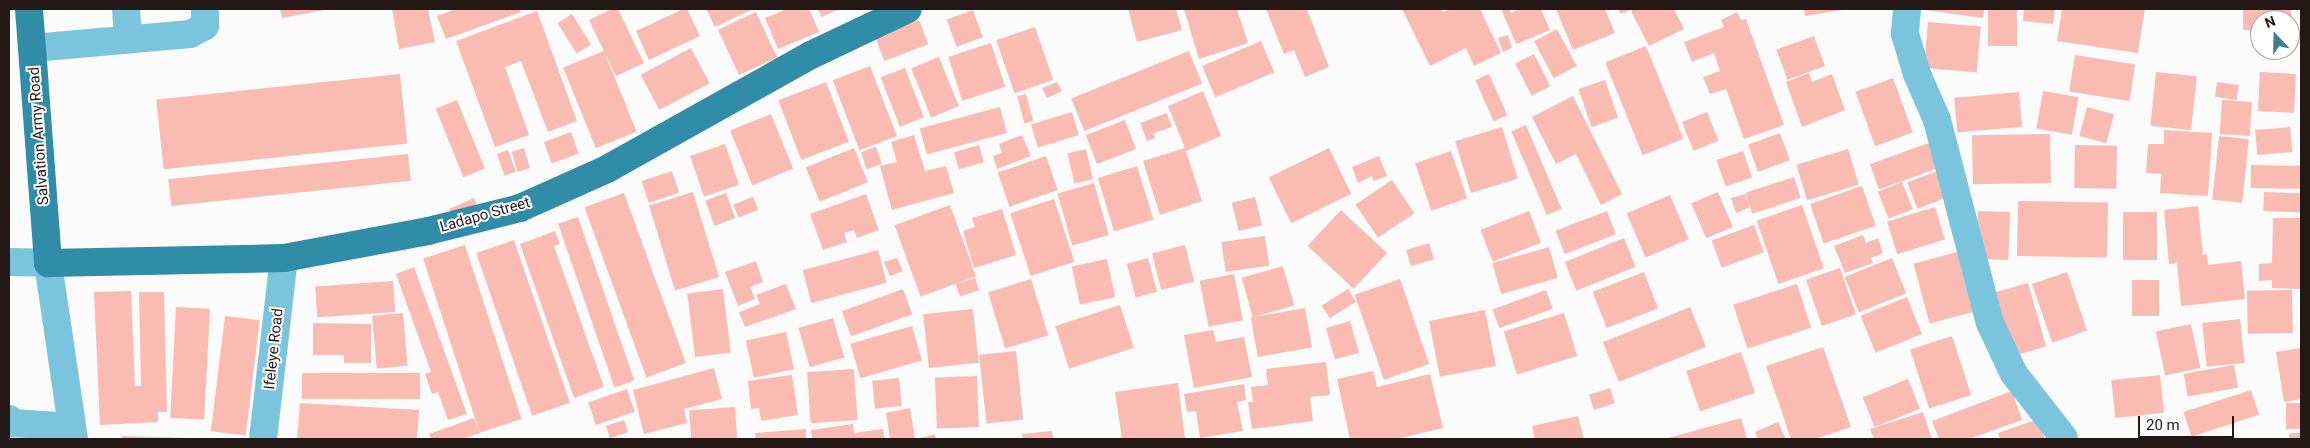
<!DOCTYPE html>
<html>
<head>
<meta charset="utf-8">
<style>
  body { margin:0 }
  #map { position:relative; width:2310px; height:448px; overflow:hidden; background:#fbfbfb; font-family:Roboto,sans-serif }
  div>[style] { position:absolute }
  .building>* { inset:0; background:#f9bbb2; transform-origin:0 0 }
  .minor>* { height:28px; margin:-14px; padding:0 14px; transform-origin:14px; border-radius:14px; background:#7ac4dd }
  .major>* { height:28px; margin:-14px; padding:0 14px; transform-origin:14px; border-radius:14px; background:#318ca7 }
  span { translate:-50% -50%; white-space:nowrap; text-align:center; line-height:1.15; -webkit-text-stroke:4px #fff; paint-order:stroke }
  .street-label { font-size:15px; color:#241817 }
  .frame { position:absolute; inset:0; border:10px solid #241817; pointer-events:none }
  .north { position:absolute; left:2250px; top:10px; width:50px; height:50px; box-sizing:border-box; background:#fff; border:1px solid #a7a3a2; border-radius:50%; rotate:339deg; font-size:14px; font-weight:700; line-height:20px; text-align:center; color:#241817 }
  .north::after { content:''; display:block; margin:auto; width:18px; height:22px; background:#3f7e93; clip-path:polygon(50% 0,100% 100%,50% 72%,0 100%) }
  .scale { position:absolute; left:2138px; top:416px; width:96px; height:22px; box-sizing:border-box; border:2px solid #241817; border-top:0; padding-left:6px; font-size:15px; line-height:18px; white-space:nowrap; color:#241817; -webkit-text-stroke:4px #fff; paint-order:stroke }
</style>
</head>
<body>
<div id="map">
  <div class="building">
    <div style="clip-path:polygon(280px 9px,324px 9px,324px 10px,282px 18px)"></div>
    <div style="clip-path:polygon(392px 9px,428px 9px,435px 42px,399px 49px)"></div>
    <div style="clip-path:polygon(456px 9px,520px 9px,521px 12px,446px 39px,437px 16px)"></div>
    <div style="clip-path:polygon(612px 9px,618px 9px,644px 63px,616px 76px,589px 20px)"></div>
    <div style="clip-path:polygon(683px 9px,687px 9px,700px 36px,649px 60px,636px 31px)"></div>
    <div style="clip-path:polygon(706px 9px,753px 9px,715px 27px)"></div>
    <div style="clip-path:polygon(787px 9px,809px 9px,819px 32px,778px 49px,765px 18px)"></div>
    <div style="clip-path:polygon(818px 9px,840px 9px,821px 17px)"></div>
    <div style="clip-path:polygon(1128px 9px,1176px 9px,1182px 30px,1137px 42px)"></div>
    <div style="clip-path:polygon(1184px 9px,1237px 9px,1248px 43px,1199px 59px)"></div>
    <div style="clip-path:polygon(1266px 9px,1307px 9px,1329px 67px,1305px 77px,1294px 50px,1284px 54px)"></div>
    <div style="clip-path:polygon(1402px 9px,1441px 9px,1443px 12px,1450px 9px,1480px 9px,1501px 53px,1474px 66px,1466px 48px,1430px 66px)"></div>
    <div style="clip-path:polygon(1501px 9px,1509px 9px,1511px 13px,1519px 9px,1541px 9px,1550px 30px,1516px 44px)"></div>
    <div style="clip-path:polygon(1556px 9px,1605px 9px,1615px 33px,1573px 50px)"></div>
    <div style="clip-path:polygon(1618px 9px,1633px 9px,1621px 14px)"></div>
    <div style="clip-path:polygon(1636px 9px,1674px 9px,1684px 29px,1649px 46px,1631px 11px)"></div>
    <div style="clip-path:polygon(1804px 9px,1842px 9px,1842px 10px,1805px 16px)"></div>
    <div style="clip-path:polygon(1918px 9px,1984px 9px,1983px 18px)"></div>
    <div style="left:1988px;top:9px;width:29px;height:37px"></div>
    <div style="clip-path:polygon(2024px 9px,2055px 9px,2053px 24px,2023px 21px)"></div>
    <div style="clip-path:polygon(2062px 9px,2145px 9px,2138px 53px,2057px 41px)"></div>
    <div style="clip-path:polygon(2243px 9px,2291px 9px,2291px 20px,2260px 20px,2260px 30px,2243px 30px)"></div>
    <div style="left:973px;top:10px;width:29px;height:28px;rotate:70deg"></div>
    <div style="clip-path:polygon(537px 11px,577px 121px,548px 132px,521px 61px,505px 67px,529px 135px,495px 147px,456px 41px)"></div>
    <div style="left:756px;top:12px;width:50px;height:42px;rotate:65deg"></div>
    <div style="clip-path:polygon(1737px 12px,1741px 20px,1746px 19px,1784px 125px,1744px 139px,1726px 89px,1710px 94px,1703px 77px,1720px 71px,1714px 53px,1692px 62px,1684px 42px,1724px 27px,1721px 20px)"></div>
    <div style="left:572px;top:14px;width:36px;height:17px;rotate:58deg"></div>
    <div style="left:919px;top:20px;width:26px;height:47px;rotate:69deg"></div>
    <div style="left:1928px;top:22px;width:53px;height:46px;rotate:5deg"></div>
    <div style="left:1035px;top:27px;width:56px;height:41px;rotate:71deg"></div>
    <div style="left:1557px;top:29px;width:42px;height:26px;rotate:62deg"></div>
    <div style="clip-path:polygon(1508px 35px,1512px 48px,1503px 52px,1498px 38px)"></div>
    <div style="left:1814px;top:36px;width:32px;height:40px;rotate:70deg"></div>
    <div style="left:1261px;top:41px;width:34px;height:64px;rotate:67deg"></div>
    <div style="left:991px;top:43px;width:46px;height:45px;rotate:72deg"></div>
    <div style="left:1646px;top:46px;width:100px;height:44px;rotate:68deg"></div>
    <div style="left:691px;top:48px;width:40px;height:57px;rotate:62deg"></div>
    <div style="left:604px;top:51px;width:87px;height:44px;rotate:68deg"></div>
    <div style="left:1189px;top:51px;width:35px;height:127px;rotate:68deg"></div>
    <div style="left:1534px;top:54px;width:36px;height:21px;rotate:63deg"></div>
    <div style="left:2075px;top:55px;width:61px;height:37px;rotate:9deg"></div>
    <div style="left:939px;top:57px;width:53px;height:30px;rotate:68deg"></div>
    <div style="left:870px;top:66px;width:75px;height:40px;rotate:69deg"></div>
    <div style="left:905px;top:68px;width:53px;height:26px;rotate:69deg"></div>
    <div style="left:2156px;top:72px;width:41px;height:54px;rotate:6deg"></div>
    <div style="left:2260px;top:72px;width:36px;height:39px;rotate:3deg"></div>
    <div style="clip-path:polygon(1809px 73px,1812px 82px,1832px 74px,1845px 110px,1802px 127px,1786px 82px)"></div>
    <div style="left:400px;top:74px;width:70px;height:245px;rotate:84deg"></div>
    <div style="left:1489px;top:74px;width:45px;height:15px;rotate:66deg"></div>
    <div style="left:1893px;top:78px;width:58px;height:40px;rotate:70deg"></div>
    <div style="left:1605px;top:80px;width:40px;height:28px;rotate:71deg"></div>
    <div style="left:826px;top:82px;width:64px;height:51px;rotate:69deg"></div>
    <div style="clip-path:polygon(1057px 82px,1062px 91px,1047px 98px,1042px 88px)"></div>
    <div style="left:2217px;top:82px;width:22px;height:15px;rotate:8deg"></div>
    <div style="clip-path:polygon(1203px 91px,1221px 136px,1186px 151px,1202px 201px,1160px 215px,1143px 161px,1185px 148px,1168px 106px)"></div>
    <div style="left:2043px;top:91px;width:36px;height:38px;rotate:10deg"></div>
    <div style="left:2019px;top:92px;width:35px;height:65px;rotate:85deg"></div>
    <div style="left:1026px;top:94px;width:28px;height:9px;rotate:75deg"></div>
    <div style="clip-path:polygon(1573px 96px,1622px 194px,1601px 205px,1576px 154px,1556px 164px,1532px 117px)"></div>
    <div style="left:457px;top:100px;width:74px;height:23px;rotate:68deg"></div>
    <div style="left:2222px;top:100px;width:30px;height:34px;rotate:4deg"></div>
    <div style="left:1000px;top:107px;width:27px;height:83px;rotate:75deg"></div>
    <div style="left:2087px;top:107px;width:28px;height:30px;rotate:15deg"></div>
    <div style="left:1072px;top:112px;width:24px;height:43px;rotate:73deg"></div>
    <div style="left:1707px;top:112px;width:31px;height:27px;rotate:68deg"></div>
    <div style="clip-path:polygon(1167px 113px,1172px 127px,1154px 133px,1155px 138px,1147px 141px,1140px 123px)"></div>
    <div style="left:771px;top:114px;width:59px;height:44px;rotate:68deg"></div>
    <div style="left:1125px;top:120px;width:31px;height:42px;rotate:69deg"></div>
    <div style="left:1526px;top:125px;width:91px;height:16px;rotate:67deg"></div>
    <div style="left:1502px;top:127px;width:54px;height:49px;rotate:73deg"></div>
    <div style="left:2290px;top:127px;width:25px;height:35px;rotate:85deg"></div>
    <div style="clip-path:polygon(2164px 130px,2212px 133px,2208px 196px,2160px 193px,2161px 174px,2146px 173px,2148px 144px,2164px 144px)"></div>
    <div style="left:571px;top:132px;width:23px;height:29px;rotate:70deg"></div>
    <div style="left:1780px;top:133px;width:29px;height:34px;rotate:70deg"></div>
    <div style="left:2050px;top:134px;width:49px;height:78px;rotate:89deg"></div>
    <div style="clip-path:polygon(914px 135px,925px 171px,946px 166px,954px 193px,892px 210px,880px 166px,897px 162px,891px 142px)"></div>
    <div style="clip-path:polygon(1022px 135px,1031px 156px,997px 169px,993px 156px,1002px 153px,999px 144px)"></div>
    <div style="left:2219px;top:136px;width:30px;height:64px;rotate:6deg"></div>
    <div style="left:1931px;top:142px;width:27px;height:65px;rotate:70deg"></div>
    <div style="left:725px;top:144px;width:43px;height:37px;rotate:71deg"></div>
    <div style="left:979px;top:145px;width:18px;height:26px;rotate:74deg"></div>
    <div style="left:2075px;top:145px;width:42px;height:43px;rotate:1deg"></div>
    <div style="left:876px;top:147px;width:18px;height:16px;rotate:71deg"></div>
    <div style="left:524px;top:148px;width:21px;height:13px;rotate:73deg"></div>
    <div style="left:854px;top:148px;width:37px;height:52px;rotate:68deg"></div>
    <div style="left:1329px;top:148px;width:51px;height:67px;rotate:64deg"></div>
    <div style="left:1086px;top:149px;width:31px;height:19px;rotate:77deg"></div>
    <div style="left:1848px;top:149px;width:37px;height:54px;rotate:73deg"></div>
    <div style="left:508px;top:150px;width:23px;height:12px;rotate:70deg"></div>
    <div style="left:1451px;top:151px;width:50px;height:38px;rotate:71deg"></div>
    <div style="left:1743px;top:151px;width:28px;height:28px;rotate:71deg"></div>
    <div style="left:408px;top:154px;width:27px;height:241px;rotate:84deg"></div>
    <div style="left:1046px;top:156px;width:36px;height:51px;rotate:71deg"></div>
    <div style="clip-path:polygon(1379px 156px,1387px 176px,1374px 181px,1372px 176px,1358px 183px,1352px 167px)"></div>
    <div style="left:2251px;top:165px;width:50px;height:23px;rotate:1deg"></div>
    <div style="left:1137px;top:166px;width:56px;height:41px;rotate:73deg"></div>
    <div style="left:1940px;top:170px;width:28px;height:35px;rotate:69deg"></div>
    <div style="left:672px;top:171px;width:23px;height:32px;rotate:72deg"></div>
    <div style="left:1794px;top:177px;width:22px;height:51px;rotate:72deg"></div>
    <div style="left:1392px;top:180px;width:40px;height:44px;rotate:56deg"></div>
    <div style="left:1902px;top:182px;width:29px;height:26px;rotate:68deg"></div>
    <div style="left:1094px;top:183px;width:54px;height:38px;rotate:74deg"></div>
    <div style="left:1862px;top:186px;width:42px;height:55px;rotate:71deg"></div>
    <div style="left:693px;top:192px;width:89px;height:46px;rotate:73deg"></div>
    <div style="left:1718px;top:192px;width:38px;height:29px;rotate:67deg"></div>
    <div style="left:2264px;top:192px;width:37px;height:19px;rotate:2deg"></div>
    <div style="left:624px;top:193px;width:181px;height:42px;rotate:70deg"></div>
    <div style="left:726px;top:193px;width:27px;height:22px;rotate:70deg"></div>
    <div style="clip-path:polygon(866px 194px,879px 230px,857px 238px,854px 230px,844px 233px,847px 242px,823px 250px,810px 214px)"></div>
    <div style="clip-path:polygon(1745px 194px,1750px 207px,1736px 213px,1731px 198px)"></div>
    <div style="left:1670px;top:195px;width:48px;height:47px;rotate:67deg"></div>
    <div style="left:753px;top:197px;width:14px;height:21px;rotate:69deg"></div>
    <div style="left:1255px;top:197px;width:29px;height:24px;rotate:76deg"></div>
    <div style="left:474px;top:198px;width:10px;height:27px;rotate:66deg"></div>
    <div style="left:1054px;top:199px;width:66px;height:46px;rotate:72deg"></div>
    <div style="left:2018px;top:201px;width:90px;height:55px;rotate:1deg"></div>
    <div style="left:950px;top:205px;width:76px;height:59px;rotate:70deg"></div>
    <div style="left:1802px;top:205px;width:67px;height:48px;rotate:71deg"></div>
    <div style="clip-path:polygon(2198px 206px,2203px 255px,2207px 254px,2208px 265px,2241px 261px,2245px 299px,2181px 306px,2177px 263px,2169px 264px,2164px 210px)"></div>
    <div style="left:1935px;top:207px;width:34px;height:50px;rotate:73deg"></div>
    <div style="clip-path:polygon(1002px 209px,1016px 255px,974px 268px,963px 231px,975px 227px,972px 218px)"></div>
    <div style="left:1341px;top:210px;width:63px;height:49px;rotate:43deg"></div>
    <div style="left:1529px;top:211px;width:34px;height:52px;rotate:69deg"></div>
    <div style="left:1607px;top:211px;width:25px;height:55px;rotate:69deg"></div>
    <div style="left:1978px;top:211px;width:32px;height:48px;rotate:2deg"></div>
    <div style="left:2123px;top:212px;width:34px;height:48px"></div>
    <div style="left:578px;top:217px;width:173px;height:21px;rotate:71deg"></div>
    <div style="clip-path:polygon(2273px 218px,2301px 218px,2301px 289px,2272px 288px,2272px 280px,2259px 281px,2259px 264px,2272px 263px)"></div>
    <div style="left:1754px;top:225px;width:29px;height:45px;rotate:70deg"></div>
    <div style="clip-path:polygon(555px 231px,560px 244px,554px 246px,604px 387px,574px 398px,520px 244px)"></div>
    <div style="clip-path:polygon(1863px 235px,1866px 243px,1878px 238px,1883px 253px,1871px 258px,1873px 263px,1845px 273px,1834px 246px)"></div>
    <div style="left:1265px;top:236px;width:30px;height:44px;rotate:82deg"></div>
    <div style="left:1624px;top:238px;width:31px;height:64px;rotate:68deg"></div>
    <div style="left:514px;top:240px;width:172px;height:40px;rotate:71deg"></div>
    <div style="left:1429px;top:243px;width:17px;height:24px;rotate:73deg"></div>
    <div style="left:465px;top:245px;width:183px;height:44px;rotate:72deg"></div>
    <div style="left:1185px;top:245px;width:38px;height:34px;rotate:76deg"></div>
    <div style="left:1549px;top:247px;width:32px;height:59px;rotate:74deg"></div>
    <div style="left:878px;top:250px;width:34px;height:78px;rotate:75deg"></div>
    <div style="left:1957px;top:252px;width:62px;height:45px;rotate:75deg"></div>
    <div style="clip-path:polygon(897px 258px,903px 271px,890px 276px,884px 262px)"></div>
    <div style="left:1148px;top:258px;width:35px;height:22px;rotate:75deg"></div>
    <div style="left:1892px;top:258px;width:38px;height:51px;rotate:68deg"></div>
    <div style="left:1107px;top:259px;width:39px;height:36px;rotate:78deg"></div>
    <div style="clip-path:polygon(756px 261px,763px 282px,750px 287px,755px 299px,738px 306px,725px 272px)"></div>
    <div style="left:1283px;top:266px;width:41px;height:43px;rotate:74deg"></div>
    <div style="clip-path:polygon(414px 267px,467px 414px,448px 420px,438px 392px,432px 394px,425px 374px,431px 372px,396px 274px)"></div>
    <div style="left:1840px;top:268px;width:49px;height:36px;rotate:71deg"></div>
    <div style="left:1644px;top:272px;width:39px;height:55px;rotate:69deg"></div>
    <div style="left:2067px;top:272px;width:62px;height:37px;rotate:71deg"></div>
    <div style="left:1234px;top:274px;width:47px;height:35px;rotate:79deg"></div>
    <div style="left:975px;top:278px;width:13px;height:20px;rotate:72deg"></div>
    <div style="left:1031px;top:279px;width:59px;height:45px;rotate:73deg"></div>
    <div style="left:1400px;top:279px;width:90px;height:48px;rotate:71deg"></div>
    <div style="left:2132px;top:280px;width:27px;height:36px"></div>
    <div style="left:393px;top:281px;width:31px;height:78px;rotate:86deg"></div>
    <div style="left:2028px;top:283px;width:66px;height:34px;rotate:74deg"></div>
    <div style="clip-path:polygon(786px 284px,796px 309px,745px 327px,739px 312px,760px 304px,756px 295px)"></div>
    <div style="left:1797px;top:284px;width:46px;height:67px;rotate:72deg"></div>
    <div style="left:723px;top:289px;width:64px;height:36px;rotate:83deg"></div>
    <div style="left:903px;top:289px;width:27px;height:65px;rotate:70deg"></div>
    <div style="left:1348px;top:289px;width:15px;height:31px;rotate:58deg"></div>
    <div style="left:1546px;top:290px;width:20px;height:57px;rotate:70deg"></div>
    <div style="left:2292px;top:290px;width:43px;height:45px;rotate:89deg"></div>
    <div style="clip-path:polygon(131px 291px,135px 386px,141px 386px,139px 292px,164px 292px,167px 412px,158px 412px,158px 422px,100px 425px,94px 292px)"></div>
    <div style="left:1907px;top:297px;width:40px;height:50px;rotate:68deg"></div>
    <div style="left:1120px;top:305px;width:45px;height:68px;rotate:72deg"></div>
    <div style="left:176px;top:307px;width:34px;height:111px;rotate:3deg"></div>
    <div style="left:1690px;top:307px;width:43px;height:94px;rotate:68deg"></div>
    <div style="left:1305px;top:308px;width:40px;height:55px;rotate:80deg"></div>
    <div style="left:973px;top:309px;width:54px;height:50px;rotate:84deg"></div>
    <div style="left:1485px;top:310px;width:57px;height:57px;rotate:79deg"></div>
    <div style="left:403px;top:313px;width:53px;height:31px;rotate:85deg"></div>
    <div style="left:1564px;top:313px;width:45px;height:63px;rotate:73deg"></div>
    <div style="left:225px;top:316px;width:35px;height:116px;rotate:7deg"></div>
    <div style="left:833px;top:318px;width:41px;height:36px;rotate:74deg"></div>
    <div style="left:2240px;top:319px;width:44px;height:38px;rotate:84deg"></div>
    <div style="left:1350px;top:321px;width:33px;height:25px;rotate:74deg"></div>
    <div style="clip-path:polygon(313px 323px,371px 324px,371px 363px,344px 363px,344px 355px,313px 355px)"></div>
    <div style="left:2191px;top:324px;width:45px;height:36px;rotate:78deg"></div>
    <div style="left:912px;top:326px;width:36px;height:64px;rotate:74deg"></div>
    <div style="clip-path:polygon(1213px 330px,1216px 342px,1244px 337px,1252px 377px,1194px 388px,1184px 335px)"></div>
    <div style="left:786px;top:332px;width:38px;height:41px;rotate:78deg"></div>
    <div style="left:1952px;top:336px;width:62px;height:44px;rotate:72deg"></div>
    <div style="clip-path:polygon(1823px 347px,1851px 427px,1815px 439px,1791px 439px,1766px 366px)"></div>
    <div style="clip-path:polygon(2301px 348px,2301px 399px,2284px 402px,2276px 352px)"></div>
    <div style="left:1016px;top:351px;width:69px;height:37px;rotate:84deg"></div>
    <div style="left:1741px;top:352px;width:43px;height:58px;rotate:71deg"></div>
    <div style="clip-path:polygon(1326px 362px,1330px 395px,1310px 397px,1313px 421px,1252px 429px,1248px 402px,1253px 402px,1251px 387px,1268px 385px,1266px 369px)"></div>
    <div style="left:2234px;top:365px;width:23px;height:51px;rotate:80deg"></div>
    <div style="clip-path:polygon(714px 368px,722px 399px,684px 409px,687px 423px,644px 434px,633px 390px)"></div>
    <div style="left:854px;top:369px;width:51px;height:47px;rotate:86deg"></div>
    <div style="clip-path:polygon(1373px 371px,1377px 387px,1430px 374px,1443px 428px,1397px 439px,1350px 439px,1337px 379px)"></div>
    <div style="left:302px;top:373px;width:118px;height:26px"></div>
    <div style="clip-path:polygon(792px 375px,798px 415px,761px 421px,759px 408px,751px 409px,748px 381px)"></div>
    <div style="left:2160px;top:375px;width:38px;height:49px;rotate:84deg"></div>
    <div style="left:977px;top:376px;width:51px;height:42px;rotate:88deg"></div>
    <div style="left:899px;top:378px;width:28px;height:27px;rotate:84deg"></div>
    <div style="left:1908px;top:379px;width:32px;height:49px;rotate:68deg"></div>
    <div style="clip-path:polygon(1178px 383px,1185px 439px,1122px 439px,1115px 392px)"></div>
    <div style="clip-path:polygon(1244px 384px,1246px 400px,1237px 402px,1243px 431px,1200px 438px,1196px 411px,1187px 412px,1184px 394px)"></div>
    <div style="left:1610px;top:388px;width:16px;height:22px;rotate:72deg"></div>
    <div style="left:627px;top:389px;width:24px;height:41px;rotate:71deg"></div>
    <div style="left:2251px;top:390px;width:26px;height:71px;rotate:72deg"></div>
    <div style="clip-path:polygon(2012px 391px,2022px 420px,1969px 439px,1939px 439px,1932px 421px)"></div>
    <div style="clip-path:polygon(300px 403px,419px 410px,417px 439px,297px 439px)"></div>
    <div style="left:2301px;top:403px;width:26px;height:15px;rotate:90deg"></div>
    <div style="left:735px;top:407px;width:32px;height:46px;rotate:86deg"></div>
    <div style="clip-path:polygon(910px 408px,915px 439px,890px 439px,886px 413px)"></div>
    <div style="clip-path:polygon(1923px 412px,1932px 439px,1874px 439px,1870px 429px)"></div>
    <div style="clip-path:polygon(1578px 416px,1584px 439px,1535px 439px,1532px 426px)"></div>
    <div style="clip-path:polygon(474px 418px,480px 433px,462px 439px,431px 439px,429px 434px)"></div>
    <div style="clip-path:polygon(1741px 418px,1747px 439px,1664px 439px)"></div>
    <div style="clip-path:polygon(2038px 419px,2045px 439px,2000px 439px,1998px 433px)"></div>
    <div style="left:624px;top:420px;width:13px;height:19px;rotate:72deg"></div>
    <div style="clip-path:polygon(1778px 422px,1786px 439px,1758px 439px,1755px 432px)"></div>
    <div style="clip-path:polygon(853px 424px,854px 433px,883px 429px,885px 439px,812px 439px,811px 430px)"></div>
    <div style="clip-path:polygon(806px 429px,806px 439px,756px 439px,755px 433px)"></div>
    <div style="clip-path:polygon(1052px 431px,1053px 439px,1023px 439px,1022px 434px)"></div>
    <div style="left:2289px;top:433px;width:12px;height:6px"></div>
    <div style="clip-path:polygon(935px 434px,936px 439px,922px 439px,921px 438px)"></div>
    <div style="clip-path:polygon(122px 436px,189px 438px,189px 439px,122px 439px)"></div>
  </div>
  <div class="minor">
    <div style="left:126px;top:9px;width:30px;rotate:86deg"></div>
    <div style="left:1907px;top:9px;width:25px;rotate:95deg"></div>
    <div style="left:1905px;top:34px;width:42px;rotate:73.3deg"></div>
    <div style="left:1917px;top:74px;width:50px;rotate:66.5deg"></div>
    <div style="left:1937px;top:120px;width:210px;rotate:75.4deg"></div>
    <div style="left:1990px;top:323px;width:56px;rotate:64.8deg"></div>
    <div style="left:2014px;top:374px;width:81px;rotate:52deg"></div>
    <div style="left:33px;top:48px;width:158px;rotate:-5.1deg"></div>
    <div style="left:190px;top:34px;width:17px;rotate:-28deg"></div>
    <div style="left:205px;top:26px;width:17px;rotate:-90deg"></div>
    <div style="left:9px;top:262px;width:39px;rotate:1deg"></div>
    <div style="left:48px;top:263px;width:178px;rotate:81.6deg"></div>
    <div style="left:9px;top:419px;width:6px;rotate:45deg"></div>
    <div style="left:13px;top:423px;width:59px;rotate:3.9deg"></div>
    <div style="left:263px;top:439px;width:182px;rotate:-83.4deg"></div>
  </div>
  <div class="major">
    <div style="left:29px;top:9px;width:255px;rotate:85.7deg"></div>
    <div style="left:48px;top:263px;width:236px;rotate:-1.2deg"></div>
    <div style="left:284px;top:258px;width:147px;rotate:-10.6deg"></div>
    <div style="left:428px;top:231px;width:95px;rotate:-14deg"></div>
    <div style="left:520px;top:208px;width:95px;rotate:-24.1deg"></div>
    <div style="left:607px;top:169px;width:234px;rotate:-29.2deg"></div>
    <div style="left:811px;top:55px;width:107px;rotate:-25.4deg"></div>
  </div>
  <div class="street-label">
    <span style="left:39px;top:136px;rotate:-94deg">Salvation Army Road</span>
    <span style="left:485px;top:215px;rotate:-16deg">Ladapo Street</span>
    <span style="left:274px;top:349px;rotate:-84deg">Ifeleye Road</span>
  </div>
  <div class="frame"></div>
  <div class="north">N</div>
  <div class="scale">20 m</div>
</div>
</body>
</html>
